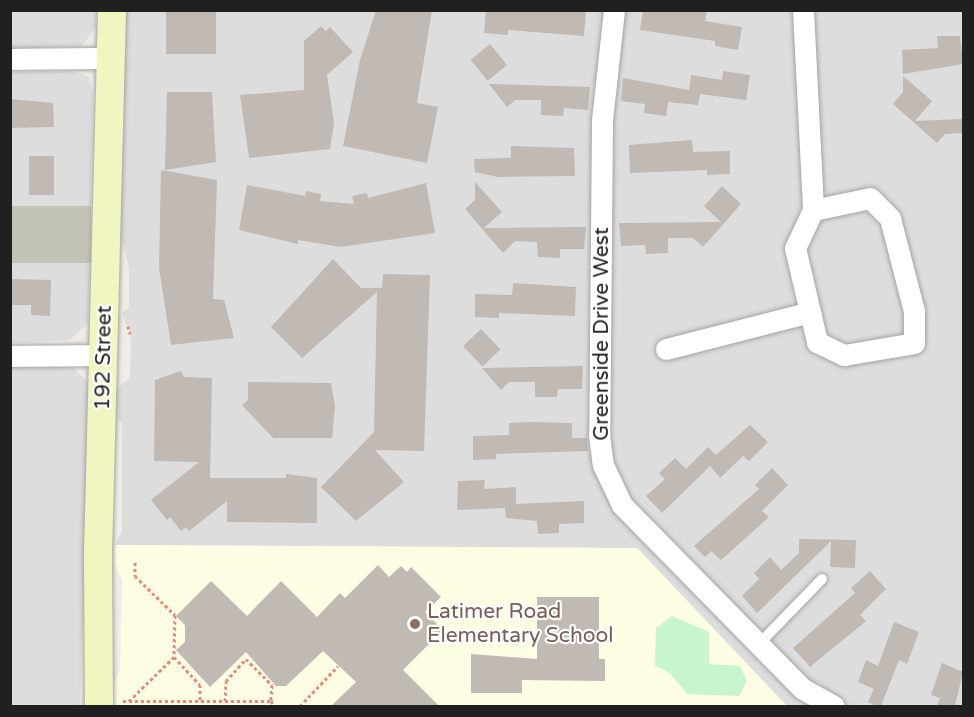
<!DOCTYPE html>
<html>
<head>
<meta charset="utf-8">
<style>
  body { margin:0 }
  #map { position:relative; width:974px; height:717px; overflow:hidden; background:#f0ede7; font-family:"Varela Round",sans-serif }
  div>[style] { position:absolute }
  .residential>* { inset:0; background:#dedddd }
  .education>* { inset:0; background:#fcfde3 }
  .construction>* { inset:0; background:#c3c4b3; transform-origin:0 0 }
  .park>* { inset:0; background:#c8f6cc }
  .building>* { inset:0; background:#c0b9b4; transform-origin:0 0 }
  .path>* { height:3px; margin-top:-1.5px; transform-origin:0; background:repeating-linear-gradient(90deg,#ef8778 0 3px,transparent 0 6px) }
  .roads { filter:drop-shadow(0 0 2px #a4a4a4) drop-shadow(0 0 2px #a4a4a4) }
  .service>* { height:10px; margin:-5px; padding:0 5px; transform-origin:5px; border-radius:5px; background:#fff }
  .minor>* { height:21px; margin:-10.5px; padding:0 10.5px; transform-origin:10.5px; border-radius:10.5px; background:#fff }
  .secondary>* { height:28px; margin:-14px; padding:0 14px; transform-origin:14px; border-radius:14px; background:#f1f5c0 }
  .dots>* { width:16px; height:16px; translate:-50% -50%; box-sizing:border-box; border:3px solid #fff; border-radius:50% }
  span { translate:-50% -50%; white-space:nowrap; text-align:center; line-height:1.15; -webkit-text-stroke:4.5px #fff; paint-order:stroke }
  .street-label { font-size:21px; color:#202020 }
  .education-label { font-size:21px; color:#785e54 }
  .left { translate:0 -50%; text-align:left }
  .frame { position:absolute; inset:0; border:12px solid #202020; pointer-events:none }
</style>
</head>
<body>
<div id="map">
  <div class="residential">
    <div style="clip-path:polygon(10px 11px,96px 11px,96px 27px,82px 46px,11px 49px)"></div>
    <div style="clip-path:polygon(124px 11px,963px 11px,963px 706px,787px 706px,637px 548px,115px 545px,122px 531px,122px 423px,115px 416px,114px 390px,130px 378px,131px 339px,122px 313px,129px 307px,129px 268px,120px 233px)"></div>
    <div style="clip-path:polygon(73px 71px,89px 77px,93px 94px,88px 323px,70px 340px,11px 343px,10px 72px)"></div>
    <div style="clip-path:polygon(10px 366px,73px 367px,90px 385px,80px 706px,11px 706px)"></div>
  </div>
  <div class="education">
    <div style="clip-path:polygon(115px 545px,637px 548px,787px 706px,111px 706px,111px 688px,120px 670px,122px 579px,115px 566px)"></div>
  </div>
  <div class="construction">
    <div style="left:91px;top:206px;width:57px;height:80px;rotate:90deg"></div>
  </div>
  <div class="park">
    <div style="clip-path:polygon(672px 616px,709px 632px,709px 664px,740px 666px,747px 681px,739px 696px,687px 694px,670px 673px,655px 666px,656px 628px)"></div>
  </div>
  <div class="building">
    <div style="left:166px;top:10px;width:50px;height:44px"></div>
    <div style="clip-path:polygon(376px 10px,432px 10px,417px 103px,438px 107px,427px 163px,343px 146px,360px 60px)"></div>
    <div style="clip-path:polygon(486px 10px,586px 10px,584px 36px,508px 30px,508px 35px,484px 33px)"></div>
    <div style="clip-path:polygon(643px 10px,707px 10px,705px 21px,742px 27px,738px 50px,715px 46px,715px 41px,640px 30px)"></div>
    <div style="clip-path:polygon(321px 26px,326px 31px,330px 27px,353px 52px,327px 75px,334px 123px,330px 149px,249px 158px,240px 95px,304px 90px,304px 41px)"></div>
    <div style="clip-path:polygon(937px 36px,960px 36px,963px 64px,903px 74px,902px 50px,938px 48px)"></div>
    <div style="left:490px;top:44px;width:27px;height:25px;rotate:51deg"></div>
    <div style="clip-path:polygon(723px 71px,750px 75px,746px 100px,700px 94px,698px 105px,668px 102px,666px 116px,644px 113px,645px 104px,621px 101px,623px 78px,689px 90px,691px 75px,722px 80px)"></div>
    <div style="clip-path:polygon(903px 76px,932px 101px,915px 121px,963px 119px,963px 133px,945px 134px,937px 143px,893px 104px,903px 92px)"></div>
    <div style="clip-path:polygon(489px 84px,590px 87px,588px 110px,564px 108px,563px 116px,541px 115px,541px 100px,515px 100px,507px 107px)"></div>
    <div style="clip-path:polygon(167px 92px,212px 92px,216px 162px,165px 170px)"></div>
    <div style="clip-path:polygon(10px 99px,53px 103px,54px 127px,10px 128px)"></div>
    <div style="clip-path:polygon(692px 140px,693px 152px,730px 151px,730px 174px,707px 175px,707px 170px,630px 173px,629px 145px)"></div>
    <div style="clip-path:polygon(511px 146px,574px 148px,575px 176px,498px 177px,475px 172px,474px 159px,511px 158px)"></div>
    <div style="left:29px;top:156px;width:25px;height:39px"></div>
    <div style="clip-path:polygon(161px 170px,217px 180px,213px 299px,224px 300px,234px 338px,171px 345px,159px 268px)"></div>
    <div style="clip-path:polygon(475px 182px,502px 212px,484px 228px,586px 227px,584px 249px,560px 249px,560px 258px,538px 257px,537px 242px,515px 241px,503px 253px,465px 209px,475px 200px)"></div>
    <div style="clip-path:polygon(426px 183px,435px 233px,341px 247px,298px 240px,298px 244px,239px 230px,247px 185px,305px 196px,306px 191px,321px 194px,320px 201px,354px 204px,352px 196px,367px 193px,368px 198px)"></div>
    <div style="clip-path:polygon(722px 186px,741px 204px,703px 247px,693px 238px,668px 238px,668px 253px,646px 254px,645px 245px,621px 246px,619px 223px,721px 222px,704px 206px)"></div>
    <div style="clip-path:polygon(333px 259px,361px 288px,382px 288px,383px 274px,430px 275px,424px 451px,375px 450px,404px 482px,356px 521px,321px 487px,374px 432px,377px 292px,302px 358px,271px 327px)"></div>
    <div style="clip-path:polygon(10px 279px,51px 280px,50px 316px,31px 315px,31px 305px,10px 305px)"></div>
    <div style="clip-path:polygon(513px 283px,576px 287px,575px 316px,499px 313px,499px 318px,475px 317px,475px 294px,512px 295px)"></div>
    <div style="left:481px;top:329px;width:28px;height:25px;rotate:46deg"></div>
    <div style="clip-path:polygon(583px 366px,582px 389px,558px 389px,557px 397px,535px 397px,535px 382px,509px 382px,501px 390px,482px 368px)"></div>
    <div style="clip-path:polygon(181px 371px,184px 377px,212px 378px,210px 478px,286px 478px,286px 474px,317px 478px,317px 523px,227px 522px,227px 501px,189px 531px,186px 527px,181px 531px,170px 517px,167px 520px,151px 500px,199px 462px,154px 461px,155px 380px)"></div>
    <div style="clip-path:polygon(248px 382px,331px 383px,335px 406px,332px 438px,273px 438px,242px 405px,248px 400px)"></div>
    <div style="clip-path:polygon(531px 422px,572px 423px,572px 438px,587px 438px,588px 451px,496px 454px,496px 459px,473px 460px,473px 436px,509px 435px,509px 423px)"></div>
    <div style="clip-path:polygon(750px 425px,768px 442px,749px 461px,743px 456px,720px 478px,710px 466px,662px 513px,646px 496px,665px 479px,659px 473px,675px 458px,686px 469px,708px 447px,716px 455px)"></div>
    <div style="clip-path:polygon(772px 468px,788px 485px,762px 511px,769px 517px,721px 560px,711px 551px,705px 557px,694px 546px,759px 489px,755px 485px)"></div>
    <div style="clip-path:polygon(485px 480px,484px 489px,516px 487px,516px 504px,584px 501px,584px 523px,559px 524px,559px 533px,538px 534px,537px 521px,506px 518px,505px 508px,457px 510px,458px 481px)"></div>
    <div style="clip-path:polygon(799px 539px,856px 540px,855px 568px,830px 567px,831px 541px,757px 613px,742px 596px,759px 579px,754px 573px,770px 557px,781px 570px,799px 553px)"></div>
    <div style="clip-path:polygon(378px 565px,389px 577px,401px 566px,407px 572px,411px 567px,441px 597px,425px 612px,443px 630px,403px 670px,439px 706px,331px 706px,356px 682px,323px 651px,286px 686px,276px 686px,246px 652px,210px 687px,176px 650px,185px 642px,185px 625px,176px 616px,211px 581px,247px 616px,281px 581px,317px 617px,340px 593px,345px 598px)"></div>
    <div style="clip-path:polygon(870px 571px,886px 589px,860px 615px,866px 621px,810px 667px,793px 648px,855px 593px,851px 588px)"></div>
    <div style="clip-path:polygon(537px 597px,599px 597px,599px 659px,605px 659px,605px 681px,522px 680px,522px 693px,471px 693px,471px 654px,537px 659px)"></div>
    <div style="clip-path:polygon(894px 622px,919px 632px,907px 664px,899px 660px,881px 706px,876px 706px,868px 702px,874px 689px,858px 682px,866px 660px,878px 666px)"></div>
    <div style="clip-path:polygon(942px 663px,963px 672px,955px 706px,937px 706px,940px 698px,931px 695px)"></div>
  </div>
  <div class="path">
    <div style="left:128px;top:326px;width:8px;rotate:76deg"></div>
    <div style="left:135px;top:562px;width:14px;rotate:90deg"></div>
    <div style="left:135px;top:576px;width:56px;rotate:44.3deg"></div>
    <div style="left:175px;top:615px;width:42px;rotate:91.4deg"></div>
    <div style="left:123px;top:701px;width:148px"></div>
    <div style="left:271px;top:701px;width:6px;rotate:51deg"></div>
    <div style="left:129px;top:701px;width:63px;rotate:-44.4deg"></div>
    <div style="left:174px;top:657px;width:38px;rotate:47deg"></div>
    <div style="left:200px;top:685px;width:16px;rotate:90deg"></div>
    <div style="left:225px;top:701px;width:20px;rotate:-87deg"></div>
    <div style="left:226px;top:681px;width:30px;rotate:-48deg"></div>
    <div style="left:246px;top:659px;width:37px;rotate:45deg"></div>
    <div style="left:272px;top:685px;width:16px;rotate:94deg"></div>
    <div style="left:300px;top:706px;width:55px;rotate:-46.5deg"></div>
  </div>
  <div class="roads">
    <div class="service">
      <div style="left:760px;top:643px;width:89px;rotate:-45.9deg"></div>
    </div>
    <div class="minor">
      <div style="left:614px;top:10px;width:112px;rotate:96.2deg"></div>
      <div style="left:602px;top:121px;width:313px;rotate:90.5deg"></div>
      <div style="left:599px;top:434px;width:31px;rotate:83deg"></div>
      <div style="left:603px;top:465px;width:44px;rotate:64.6deg"></div>
      <div style="left:622px;top:505px;width:258px;rotate:45.5deg"></div>
      <div style="left:803px;top:689px;width:35px;rotate:29deg"></div>
      <div style="left:803px;top:10px;width:200px;rotate:87.1deg"></div>
      <div style="left:813px;top:210px;width:42px;rotate:115.3deg"></div>
      <div style="left:795px;top:248px;width:97px;rotate:76.8deg"></div>
      <div style="left:817px;top:342px;width:30px;rotate:26deg"></div>
      <div style="left:844px;top:355px;width:71px;rotate:-9.7deg"></div>
      <div style="left:914px;top:343px;width:32px;rotate:-90deg"></div>
      <div style="left:914px;top:311px;width:96px;rotate:-104.5deg"></div>
      <div style="left:890px;top:218px;width:28px;rotate:-135deg"></div>
      <div style="left:870px;top:198px;width:58px;rotate:168.1deg"></div>
      <div style="left:10px;top:59px;width:101px;rotate:-0.6deg"></div>
      <div style="left:666px;top:349px;width:149px;rotate:-14.4deg"></div>
      <div style="left:10px;top:356px;width:94px;rotate:-0.6deg"></div>
    </div>
    <div class="secondary">
      <div style="left:99px;top:706px;width:153px;rotate:-90.4deg"></div>
      <div style="left:98px;top:553px;width:543px;rotate:-88.52deg"></div>
    </div>
  </div>
  <div class="dots">
    <div style="left:415px;top:624px;background:#8d6e63"></div>
  </div>
  <div class="street-label">
    <span style="left:602px;top:334px;rotate:-90deg">Greenside Drive West</span>
    <span style="left:104px;top:358px;rotate:-89deg">192 Street</span>
  </div>
  <div class="education-label">
    <span class="left" style="left:427px;top:624px">Latimer Road<br>Elementary School</span>
  </div>
  <div class="frame"></div>
</div>
</body>
</html>
